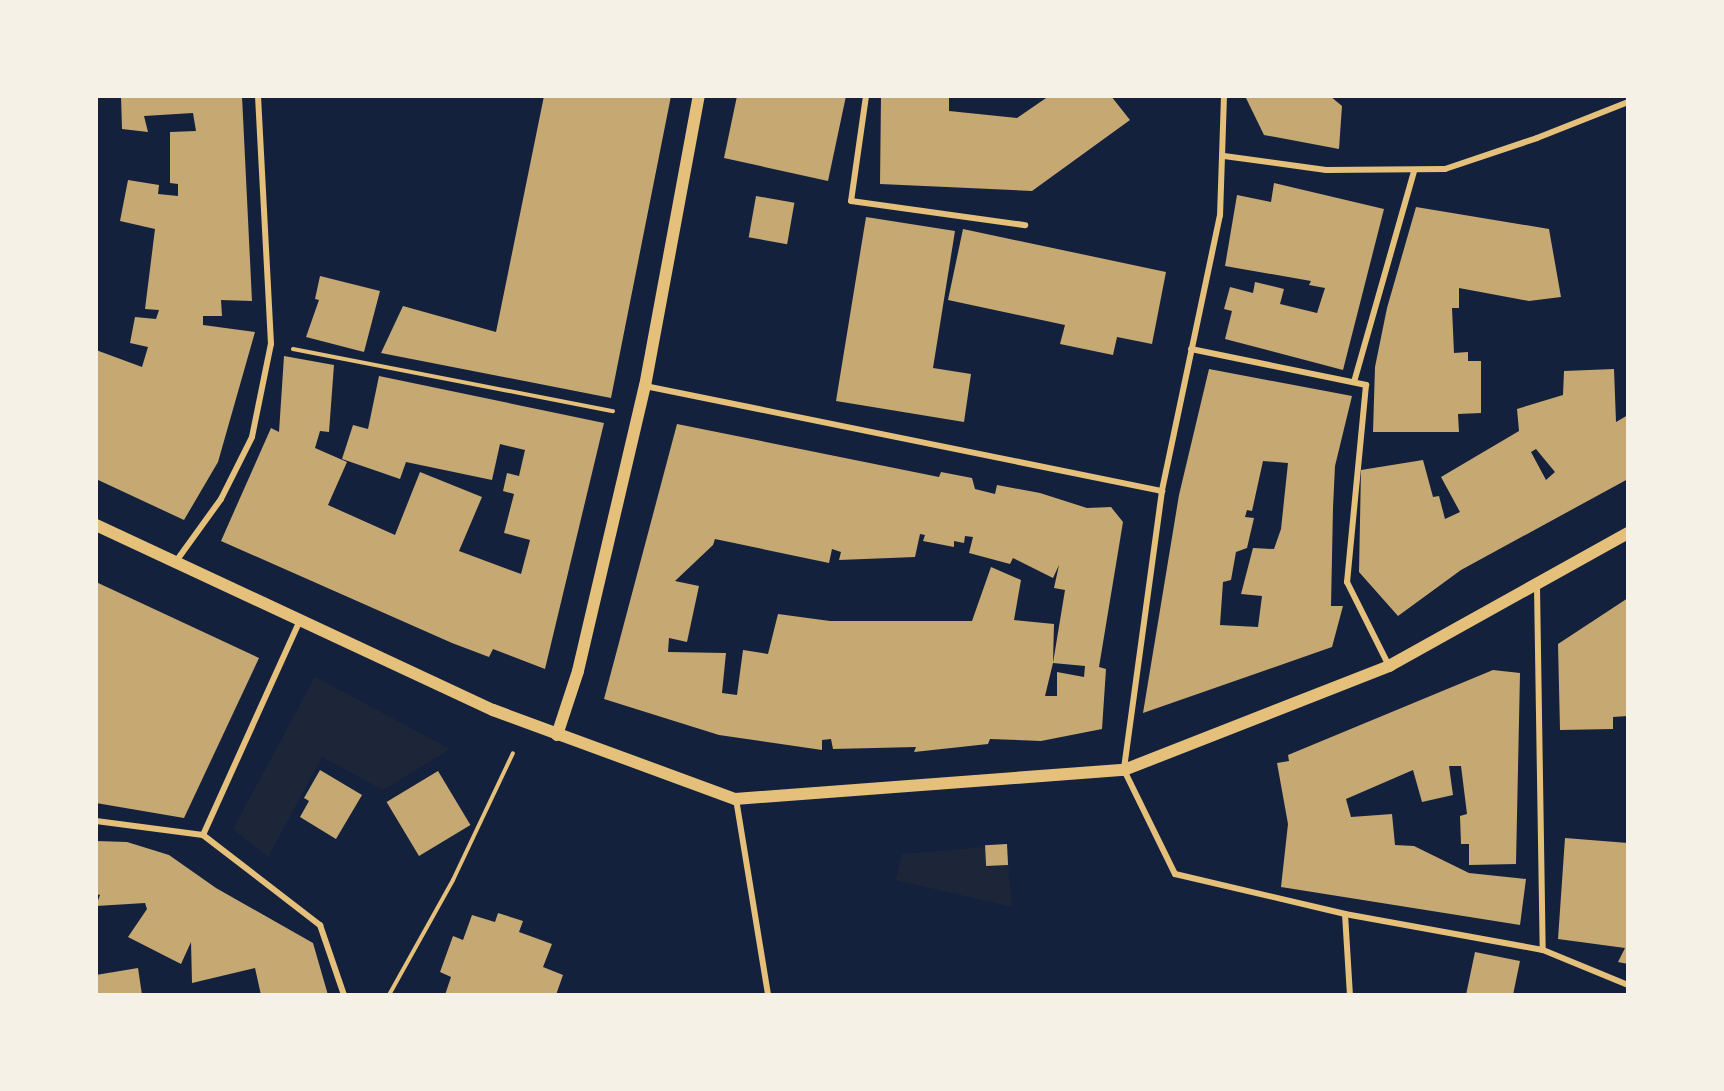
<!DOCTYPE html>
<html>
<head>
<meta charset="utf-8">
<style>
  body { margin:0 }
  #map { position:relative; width:1724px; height:1091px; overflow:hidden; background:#14213d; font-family:"IBM Plex Sans",sans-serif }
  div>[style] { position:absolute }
  .green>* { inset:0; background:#1d2539 }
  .building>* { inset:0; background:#c6a872; transform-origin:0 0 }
  .path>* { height:4px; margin:-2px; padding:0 2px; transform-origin:2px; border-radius:2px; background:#e5c07b }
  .minor>* { height:6px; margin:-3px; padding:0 3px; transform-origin:3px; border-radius:3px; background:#e5c07b }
  .secondary>* { height:12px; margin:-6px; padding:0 6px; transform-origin:6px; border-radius:6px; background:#e5c07b }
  span { translate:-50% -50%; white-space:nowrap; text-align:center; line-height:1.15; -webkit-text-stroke:4.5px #f6f1e7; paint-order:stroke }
  .frame { position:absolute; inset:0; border:98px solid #f6f1e7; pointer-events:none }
</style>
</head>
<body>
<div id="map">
  <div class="green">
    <div style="clip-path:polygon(315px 677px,450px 749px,383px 790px,322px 757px,268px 857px,233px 829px)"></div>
    <div style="clip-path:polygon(985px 847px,987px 867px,1008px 865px,1012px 907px,896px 880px,902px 854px)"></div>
  </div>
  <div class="building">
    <div style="clip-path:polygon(121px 96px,242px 96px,252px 301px,221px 300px,222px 316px,203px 316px,203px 325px,255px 332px,218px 462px,184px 520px,96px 479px,96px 350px,142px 367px,148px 347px,130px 343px,135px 317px,156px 319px,159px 310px,145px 309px,155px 229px,120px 221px,128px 180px,159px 185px,158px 194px,178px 196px,178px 184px,170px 183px,170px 132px,196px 131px,193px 113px,144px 116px,148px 132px,122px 129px)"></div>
    <div style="clip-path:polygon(544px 96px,671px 96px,611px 398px,381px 353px,403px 306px,496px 332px)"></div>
    <div style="clip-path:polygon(737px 96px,846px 96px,828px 181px,724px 158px)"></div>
    <div style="clip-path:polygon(881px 96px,949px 96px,949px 111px,1017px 118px,1049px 96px,1111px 96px,1130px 120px,1032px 191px,880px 184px)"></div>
    <div style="clip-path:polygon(1245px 96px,1330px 96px,1342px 106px,1339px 149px,1264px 135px)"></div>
    <div style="clip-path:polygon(1274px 183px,1384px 209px,1343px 370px,1225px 339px,1232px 311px,1224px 309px,1230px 287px,1253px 293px,1255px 282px,1284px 289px,1280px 304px,1317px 313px,1325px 288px,1309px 285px,1311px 281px,1225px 266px,1237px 195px,1271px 202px)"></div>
    <div style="left:756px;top:196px;width:39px;height:42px;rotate:10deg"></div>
    <div style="clip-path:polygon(1416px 207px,1549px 229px,1561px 297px,1529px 301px,1459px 288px,1459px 308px,1452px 308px,1454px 353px,1468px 352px,1468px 361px,1481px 361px,1481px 413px,1458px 414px,1459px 432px,1373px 432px,1375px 367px,1387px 308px)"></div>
    <div style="clip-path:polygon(866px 217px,955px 231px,933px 368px,971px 374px,964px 422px,836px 401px)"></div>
    <div style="clip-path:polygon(963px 229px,1166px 272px,1152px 344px,1117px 337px,1113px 355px,1060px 344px,1065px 325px,948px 300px)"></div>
    <div style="clip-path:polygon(320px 276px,380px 291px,364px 352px,306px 337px,319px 300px,315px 299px)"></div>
    <div style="clip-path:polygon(284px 356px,334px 365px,329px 432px,320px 431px,315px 448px,347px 462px,328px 505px,395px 535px,420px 472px,482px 497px,459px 551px,521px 574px,530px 540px,504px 533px,514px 494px,503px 491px,507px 473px,519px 476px,525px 450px,500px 444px,492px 480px,406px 462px,400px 479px,342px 459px,353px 425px,368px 429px,379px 376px,604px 423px,545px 669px,493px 649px,489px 657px,452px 643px,221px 541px,271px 428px,279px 432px)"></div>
    <div style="clip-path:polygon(evenodd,1209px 369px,1352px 396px,1335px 466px,1333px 508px,1331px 606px,1343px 606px,1332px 647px,1143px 713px,1179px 495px,1209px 369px,1263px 461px,1288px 463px,1281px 529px,1274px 549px,1253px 548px,1241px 594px,1262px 596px,1258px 627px,1220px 625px,1223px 582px,1231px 580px,1236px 552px,1247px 548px,1254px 518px,1245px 517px,1247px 510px,1252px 511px,1263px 461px)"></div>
    <div style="clip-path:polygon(evenodd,1614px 369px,1616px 422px,1628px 415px,1628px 479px,1461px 570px,1398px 616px,1359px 572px,1361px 470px,1423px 460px,1433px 497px,1439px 496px,1445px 519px,1460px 512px,1441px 477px,1519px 431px,1517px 409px,1563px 395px,1564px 371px,1614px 369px,1536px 449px,1555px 472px,1546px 480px,1531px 452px,1536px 449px)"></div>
    <div style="clip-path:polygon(evenodd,677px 424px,939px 477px,941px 472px,972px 478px,975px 489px,995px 494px,997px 485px,1040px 493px,1087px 508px,1111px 507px,1123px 522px,1099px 667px,1106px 669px,1102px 729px,1041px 741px,990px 739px,988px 744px,914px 752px,916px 747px,833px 749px,831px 739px,822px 740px,822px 750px,719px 735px,604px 699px,677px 424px,920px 534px,925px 535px,923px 541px,954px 547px,954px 541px,964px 543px,965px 536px,973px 537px,969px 553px,1010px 564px,1013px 558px,1053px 578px,1059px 565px,1054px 588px,1065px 590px,1053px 663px,1085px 666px,1084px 677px,1057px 672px,1057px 696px,1045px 696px,1053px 663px,1054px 624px,1014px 620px,1021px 580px,991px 567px,972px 621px,830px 621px,778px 614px,768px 654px,743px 650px,737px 695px,722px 693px,726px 653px,668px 652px,669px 638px,687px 642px,699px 586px,675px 581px,713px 545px,715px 539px,829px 563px,832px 549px,841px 552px,839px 560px,915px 557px,920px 534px)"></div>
    <div style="clip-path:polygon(96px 582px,259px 658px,184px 818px,96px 803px)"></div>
    <div style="clip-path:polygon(1628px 598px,1628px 716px,1613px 717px,1613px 729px,1560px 730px,1558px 644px)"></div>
    <div style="clip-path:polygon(1493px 670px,1520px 673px,1516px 864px,1469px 865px,1469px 844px,1461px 844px,1460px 816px,1467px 814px,1461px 766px,1449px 766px,1453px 795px,1422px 802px,1413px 770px,1346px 799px,1351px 817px,1392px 814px,1395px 845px,1414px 846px,1469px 873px,1526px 879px,1520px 925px,1281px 887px,1288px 824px,1277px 763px,1289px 761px,1288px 755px)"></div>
    <div style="clip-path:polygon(320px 770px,362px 795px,336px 839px,300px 817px,309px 801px,304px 798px)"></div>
    <div style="left:438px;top:771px;width:63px;height:60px;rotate:59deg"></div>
    <div style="clip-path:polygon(1565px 838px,1628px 843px,1628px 964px,1618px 962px,1625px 948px,1558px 939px)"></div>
    <div style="clip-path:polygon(96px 841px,127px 842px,169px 855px,216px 888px,313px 943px,328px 995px,261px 995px,255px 968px,192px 983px,191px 942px,181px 964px,128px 937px,147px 909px,145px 903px,96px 906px,100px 895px,96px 894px)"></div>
    <div style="left:1007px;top:844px;width:21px;height:22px;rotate:87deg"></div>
    <div style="clip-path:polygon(498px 913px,523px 921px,519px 932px,552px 944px,543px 967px,563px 975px,556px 995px,445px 995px,451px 977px,440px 972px,453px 936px,463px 940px,472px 915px,495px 922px)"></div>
    <div style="clip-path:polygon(1475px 952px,1520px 961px,1513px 995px,1466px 995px)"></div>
    <div style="clip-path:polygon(138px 968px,142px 995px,96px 995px,96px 975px)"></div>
  </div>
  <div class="path">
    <div style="left:293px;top:349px;width:326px;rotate:11deg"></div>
    <div style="left:389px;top:995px;width:132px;rotate:-60.9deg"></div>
    <div style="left:453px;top:880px;width:140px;rotate:-64.7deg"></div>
  </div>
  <div class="minor">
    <div style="left:866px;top:96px;width:106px;rotate:98.1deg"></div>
    <div style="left:851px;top:201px;width:176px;rotate:7.9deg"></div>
    <div style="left:1224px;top:96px;width:119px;rotate:91.9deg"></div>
    <div style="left:1220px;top:215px;width:282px;rotate:101.9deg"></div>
    <div style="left:1162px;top:491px;width:282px;rotate:97.8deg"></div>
    <div style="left:1124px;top:770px;width:116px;rotate:63.9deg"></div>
    <div style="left:1175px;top:874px;width:175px;rotate:13.2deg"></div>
    <div style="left:1345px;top:914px;width:201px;rotate:10.3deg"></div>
    <div style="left:1543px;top:950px;width:92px;rotate:22.4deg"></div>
    <div style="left:1224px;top:156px;width:103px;rotate:7.8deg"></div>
    <div style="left:1326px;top:170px;width:119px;rotate:-0.5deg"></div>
    <div style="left:1445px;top:169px;width:97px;rotate:-18.6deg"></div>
    <div style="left:1537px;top:138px;width:98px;rotate:-21.6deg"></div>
    <div style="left:1191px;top:349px;width:179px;rotate:11.6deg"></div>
    <div style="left:1366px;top:385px;width:198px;rotate:95.5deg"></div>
    <div style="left:1347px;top:582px;width:94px;rotate:63.4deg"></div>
    <div style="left:1354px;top:382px;width:218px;rotate:-74.1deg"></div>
    <div style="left:645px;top:386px;width:528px;rotate:11.48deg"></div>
    <div style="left:177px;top:560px;width:75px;rotate:-54.2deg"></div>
    <div style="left:221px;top:499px;width:69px;rotate:-63.4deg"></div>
    <div style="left:252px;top:437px;width:95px;rotate:-78.5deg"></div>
    <div style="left:271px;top:344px;width:248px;rotate:-93deg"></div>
    <div style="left:1537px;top:587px;width:363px;rotate:89.1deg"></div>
    <div style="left:736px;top:799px;width:199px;rotate:80.7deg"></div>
    <div style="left:96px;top:821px;width:108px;rotate:7.5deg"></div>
    <div style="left:203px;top:835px;width:148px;rotate:37.6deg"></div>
    <div style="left:320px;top:925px;width:74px;rotate:71.1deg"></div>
    <div style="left:203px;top:835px;width:236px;rotate:-65.7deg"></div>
    <div style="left:1345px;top:914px;width:81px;rotate:86.5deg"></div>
  </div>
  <div class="secondary">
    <div style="left:96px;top:525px;width:438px;rotate:25deg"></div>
    <div style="left:493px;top:710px;width:258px;rotate:20.2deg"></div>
    <div style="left:735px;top:799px;width:390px;rotate:-4.3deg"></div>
    <div style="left:1124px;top:770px;width:285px;rotate:-21.4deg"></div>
    <div style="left:1389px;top:666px;width:274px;rotate:-29.1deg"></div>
    <div style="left:557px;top:735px;width:67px;rotate:-71.8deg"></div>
    <div style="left:578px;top:671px;width:293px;rotate:-76.8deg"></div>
    <div style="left:645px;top:386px;width:295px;rotate:-79.5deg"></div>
  </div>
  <div class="frame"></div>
</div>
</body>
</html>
